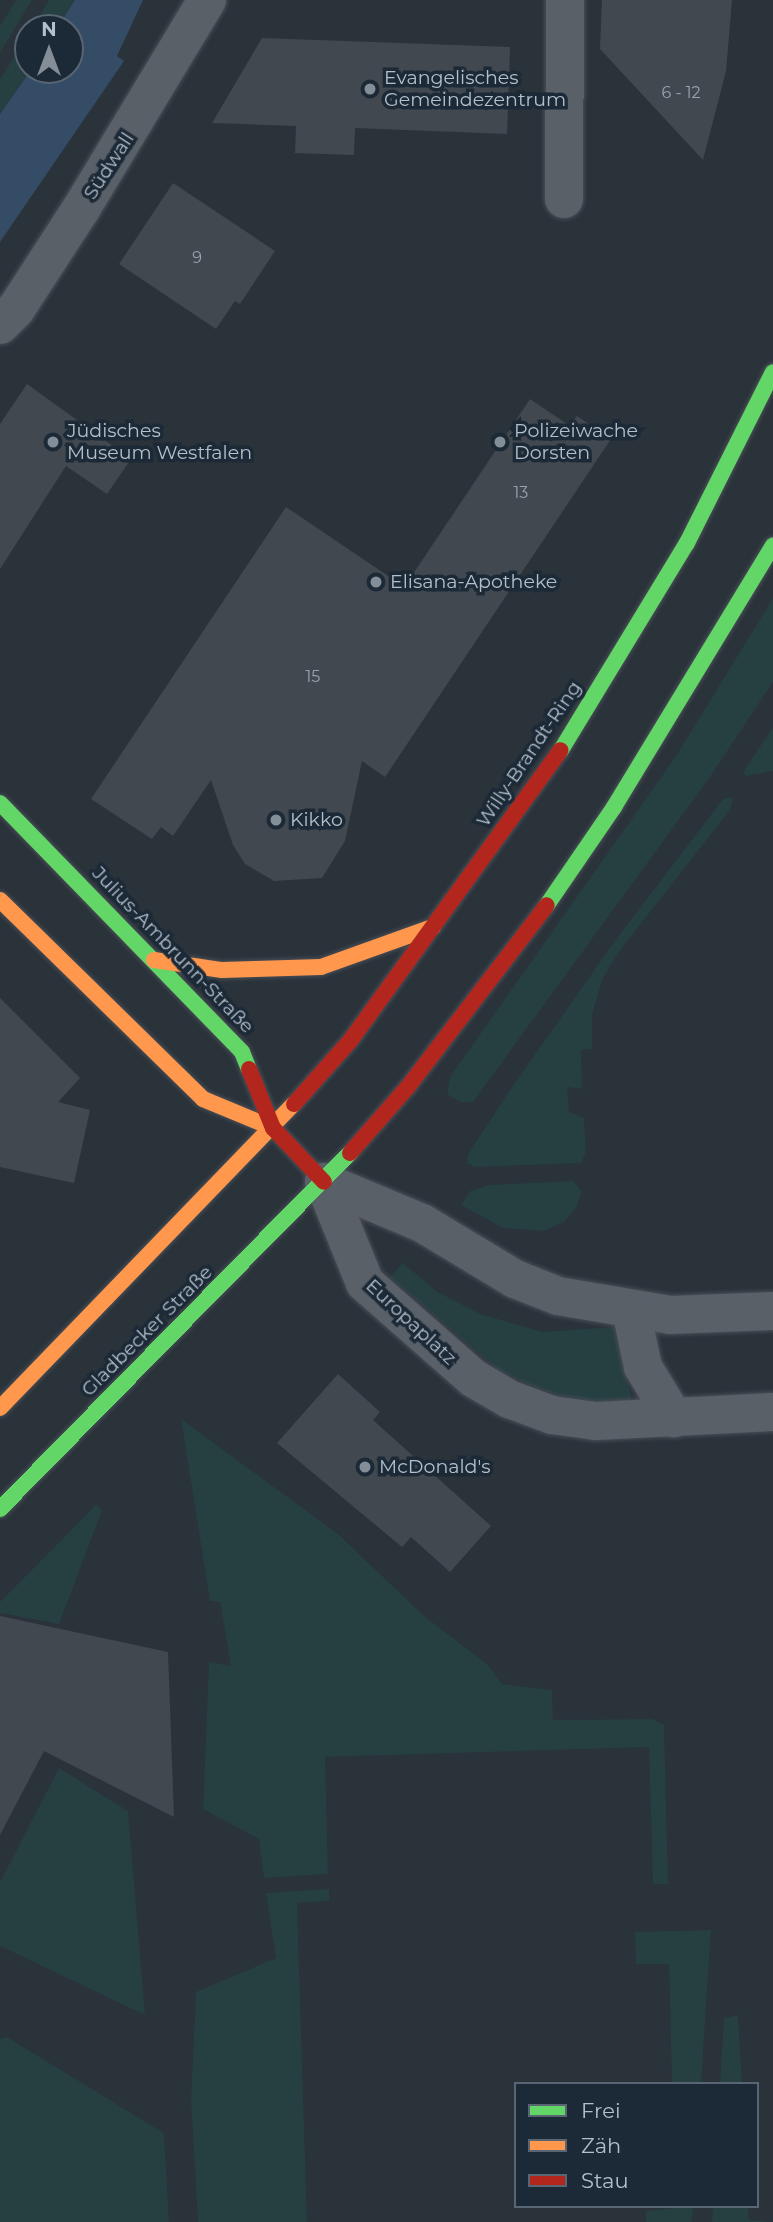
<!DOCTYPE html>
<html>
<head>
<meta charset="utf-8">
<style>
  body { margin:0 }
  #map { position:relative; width:773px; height:2222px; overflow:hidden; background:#2a323a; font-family:Montserrat,sans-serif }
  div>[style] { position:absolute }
  .green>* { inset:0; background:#263f41 }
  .water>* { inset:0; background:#354c66 }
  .building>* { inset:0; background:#424850 }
  .roads { filter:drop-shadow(0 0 2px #484e55) drop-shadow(0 0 2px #484e55) }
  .street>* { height:38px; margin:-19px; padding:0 19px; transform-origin:19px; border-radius:19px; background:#5a6068 }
  .fast>* { height:16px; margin:-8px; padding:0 8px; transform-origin:8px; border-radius:8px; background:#63d668 }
  .slow>* { height:16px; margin:-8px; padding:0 8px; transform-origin:8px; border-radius:8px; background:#ff974d }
  .jam>* { height:16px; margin:-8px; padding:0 8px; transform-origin:8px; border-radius:8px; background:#b3261e }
  .dots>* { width:19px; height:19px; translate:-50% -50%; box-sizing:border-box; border:4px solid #1c2936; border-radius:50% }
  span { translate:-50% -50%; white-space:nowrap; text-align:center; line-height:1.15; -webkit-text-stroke:7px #1c2936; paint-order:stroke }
  .number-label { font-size:16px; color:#98a1ad }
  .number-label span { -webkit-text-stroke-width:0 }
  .poi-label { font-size:19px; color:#b4bfcc }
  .left { translate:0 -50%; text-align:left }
  .street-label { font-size:19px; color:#b4bfcc }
  .legend { position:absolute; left:514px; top:2082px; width:245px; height:126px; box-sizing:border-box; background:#1c2936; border:2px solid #596572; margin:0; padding:9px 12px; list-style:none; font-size:21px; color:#b4bfcc }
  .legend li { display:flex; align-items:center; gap:14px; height:35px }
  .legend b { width:35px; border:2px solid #596572 }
  .north { position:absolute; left:14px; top:14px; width:70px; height:70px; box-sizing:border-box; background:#1c2936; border:2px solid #596572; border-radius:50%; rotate:0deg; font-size:19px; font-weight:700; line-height:28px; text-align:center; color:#b4bfcc }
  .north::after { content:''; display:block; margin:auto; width:24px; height:32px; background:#848e99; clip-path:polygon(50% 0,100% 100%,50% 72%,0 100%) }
</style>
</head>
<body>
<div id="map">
  <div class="green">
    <div style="clip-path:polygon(16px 0,32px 0,0 53px,0 26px)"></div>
    <div style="clip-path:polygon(49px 0,75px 0,57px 28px,32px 28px)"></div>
    <div style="clip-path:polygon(28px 35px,31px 70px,0 114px,0 79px)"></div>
    <div style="clip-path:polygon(773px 598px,773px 682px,710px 777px,473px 1102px,460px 1102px,447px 1094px,450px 1077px,676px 756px)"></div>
    <div style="clip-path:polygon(773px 727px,773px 771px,746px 776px,743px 772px)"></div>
    <div style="clip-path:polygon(733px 797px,730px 810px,618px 953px,602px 980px,592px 1015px,592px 1049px,581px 1050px,582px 1089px,567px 1087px,569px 1112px,584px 1118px,586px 1152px,581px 1163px,475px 1167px,467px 1163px,468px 1154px,512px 1087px,614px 942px,723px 799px)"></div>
    <div style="clip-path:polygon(573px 1181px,582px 1192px,576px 1208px,564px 1222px,544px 1231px,503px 1228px,461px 1205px,470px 1191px,489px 1185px)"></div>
    <div style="clip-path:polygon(403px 1263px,436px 1291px,480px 1314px,543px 1332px,614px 1327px,632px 1401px,588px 1402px,539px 1389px,497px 1369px,390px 1277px)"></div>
    <div style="clip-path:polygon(181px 1419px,338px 1534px,424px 1616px,487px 1664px,502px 1684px,552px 1690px,553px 1720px,652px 1719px,664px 1725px,668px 1884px,653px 1884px,649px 1747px,325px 1757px,328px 1874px,264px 1878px,259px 1839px,203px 1809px,209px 1662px,231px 1666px,220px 1602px,210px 1601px)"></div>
    <div style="clip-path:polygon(97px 1504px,102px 1511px,59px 1624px,0 1613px,0 1602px)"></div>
    <div style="clip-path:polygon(59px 1768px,128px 1811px,145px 2015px,0 1946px,0 1882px)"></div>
    <div style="clip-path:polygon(329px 1889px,329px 1901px,297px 1903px,307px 2222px,198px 2222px,191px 2100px,196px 1992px,276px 1958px,266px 1893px)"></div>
    <div style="clip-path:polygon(711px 1930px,701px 2084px,672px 2084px,669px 1964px,636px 1964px,635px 1932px)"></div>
    <div style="clip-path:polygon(738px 2015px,742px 2084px,720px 2084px,724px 2018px)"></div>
    <div style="clip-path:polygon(7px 2037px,164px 2133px,169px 2222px,0 2222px,0 2039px)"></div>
    <div style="clip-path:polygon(694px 2206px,691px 2222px,646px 2222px,646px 2211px)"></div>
    <div style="clip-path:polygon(713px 2206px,748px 2206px,749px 2220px,773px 2222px,712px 2222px)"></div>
  </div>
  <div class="water">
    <div style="clip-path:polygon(75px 0,143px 0,117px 56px,124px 61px,0 242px,0 114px,31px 70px,70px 70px,70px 28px,57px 28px)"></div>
  </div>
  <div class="building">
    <div style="clip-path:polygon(602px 0,732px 0,726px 71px,703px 160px,600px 49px)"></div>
    <div style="clip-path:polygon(262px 38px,510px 47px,507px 134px,355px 128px,354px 155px,295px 153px,296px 126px,212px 123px)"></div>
    <div style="clip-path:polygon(173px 183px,275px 251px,240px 304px,235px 301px,216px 329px,119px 264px)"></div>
    <div style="clip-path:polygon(27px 384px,131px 459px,107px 494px,66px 466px,0 569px,0 424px)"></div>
    <div style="clip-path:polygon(530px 399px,570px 426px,577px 416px,611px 439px,385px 777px,362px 761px,345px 841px,322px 878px,274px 881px,245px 864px,233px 845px,211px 780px,173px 836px,161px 827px,152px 839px,91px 799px,286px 507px,400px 584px,406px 574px,411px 577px)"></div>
    <div style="clip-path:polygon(0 998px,80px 1078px,58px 1102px,90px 1110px,74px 1183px,0 1167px)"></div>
    <div style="clip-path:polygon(338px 1374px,380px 1412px,373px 1420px,491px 1526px,450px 1572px,411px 1537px,402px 1547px,277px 1443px)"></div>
    <div style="clip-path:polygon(0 1616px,168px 1652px,174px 1817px,44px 1751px,0 1835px)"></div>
  </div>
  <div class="roads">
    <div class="street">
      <div style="left:564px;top:199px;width:199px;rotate:-89.7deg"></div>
      <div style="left:0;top:325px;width:23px;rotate:-45deg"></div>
      <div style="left:16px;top:309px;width:119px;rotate:-57deg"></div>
      <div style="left:81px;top:209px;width:244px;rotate:-58.9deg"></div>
      <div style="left:324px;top:1182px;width:109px;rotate:67.9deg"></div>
      <div style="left:365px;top:1283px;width:144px;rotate:41.3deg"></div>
      <div style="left:473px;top:1378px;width:42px;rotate:30.3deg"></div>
      <div style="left:509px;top:1399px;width:46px;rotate:20.4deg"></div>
      <div style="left:552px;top:1415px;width:44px;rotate:7.8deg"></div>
      <div style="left:596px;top:1421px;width:177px;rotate:-2.9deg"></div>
      <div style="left:324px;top:1182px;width:106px;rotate:22.7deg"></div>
      <div style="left:422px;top:1223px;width:109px;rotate:31.1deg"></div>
      <div style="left:515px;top:1279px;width:46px;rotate:21.6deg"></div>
      <div style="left:558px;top:1296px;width:114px;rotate:9.6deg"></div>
      <div style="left:670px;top:1315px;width:103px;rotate:-2.2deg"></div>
      <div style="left:631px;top:1310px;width:58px;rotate:78.1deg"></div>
      <div style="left:643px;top:1367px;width:60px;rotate:58.7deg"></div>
    </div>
    <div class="fast">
      <div style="left:561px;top:750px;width:242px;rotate:-58.7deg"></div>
      <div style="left:687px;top:543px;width:191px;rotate:-63.3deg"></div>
      <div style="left:0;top:803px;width:347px;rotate:45.8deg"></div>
      <div style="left:242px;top:1052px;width:18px;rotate:68deg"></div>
      <div style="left:547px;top:905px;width:119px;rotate:-55.6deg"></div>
      <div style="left:614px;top:807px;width:306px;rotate:-58.7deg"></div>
      <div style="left:0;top:1509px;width:499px;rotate:-45.5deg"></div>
    </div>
    <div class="slow">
      <div style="left:0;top:900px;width:284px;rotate:44.4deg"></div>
      <div style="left:203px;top:1099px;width:76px;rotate:22.5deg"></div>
      <div style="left:154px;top:960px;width:69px;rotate:8.4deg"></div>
      <div style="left:222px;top:970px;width:99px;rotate:-1.7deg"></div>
      <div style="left:321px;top:967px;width:119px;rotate:-19.7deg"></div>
      <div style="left:0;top:1408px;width:423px;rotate:-46deg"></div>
    </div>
    <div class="jam">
      <div style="left:249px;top:1069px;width:64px;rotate:67.9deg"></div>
      <div style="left:273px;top:1128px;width:74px;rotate:46.6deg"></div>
      <div style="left:294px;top:1104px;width:84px;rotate:-48.4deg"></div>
      <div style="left:350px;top:1041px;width:359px;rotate:-54.1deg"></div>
      <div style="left:350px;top:1153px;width:86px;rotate:-48.8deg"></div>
      <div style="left:407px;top:1088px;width:230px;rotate:-52.6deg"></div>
    </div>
  </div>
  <div class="dots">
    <div style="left:370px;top:89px;background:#848e99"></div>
    <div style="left:53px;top:442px;background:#848e99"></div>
    <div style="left:500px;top:442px;background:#848e99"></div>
    <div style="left:376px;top:582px;background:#848e99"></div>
    <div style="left:276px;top:820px;background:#848e99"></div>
    <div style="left:365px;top:1467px;background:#848e99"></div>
  </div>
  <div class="number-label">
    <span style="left:681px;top:93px">6 - 12</span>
    <span style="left:197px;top:258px">9</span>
    <span style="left:521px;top:493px">13</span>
    <span style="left:313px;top:677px">15</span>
  </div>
  <div class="poi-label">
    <span class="left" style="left:384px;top:89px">Evangelisches<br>Gemeindezentrum</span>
    <span class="left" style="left:67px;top:442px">Jüdisches<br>Museum Westfalen</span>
    <span class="left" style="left:514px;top:442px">Polizeiwache<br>Dorsten</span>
    <span class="left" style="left:390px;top:582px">Elisana-Apotheke</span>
    <span class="left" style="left:290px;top:820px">Kikko</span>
    <span class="left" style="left:379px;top:1467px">McDonald's</span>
  </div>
  <div class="street-label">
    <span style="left:109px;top:166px;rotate:-57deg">Südwall</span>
    <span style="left:529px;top:754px;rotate:-56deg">Willy-Brandt-Ring</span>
    <span style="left:173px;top:950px;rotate:46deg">Julius-Ambrunn-Straße</span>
    <span style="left:411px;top:1322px;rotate:43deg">Europaplatz</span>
    <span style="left:147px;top:1331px;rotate:-45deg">Gladbecker Straße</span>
  </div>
  <ul class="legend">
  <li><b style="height:9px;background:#63d668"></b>Frei</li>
  <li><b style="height:9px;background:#ff974d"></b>Zäh</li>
  <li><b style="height:9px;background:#b3261e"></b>Stau</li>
  </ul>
  <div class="north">N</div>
</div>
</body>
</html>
